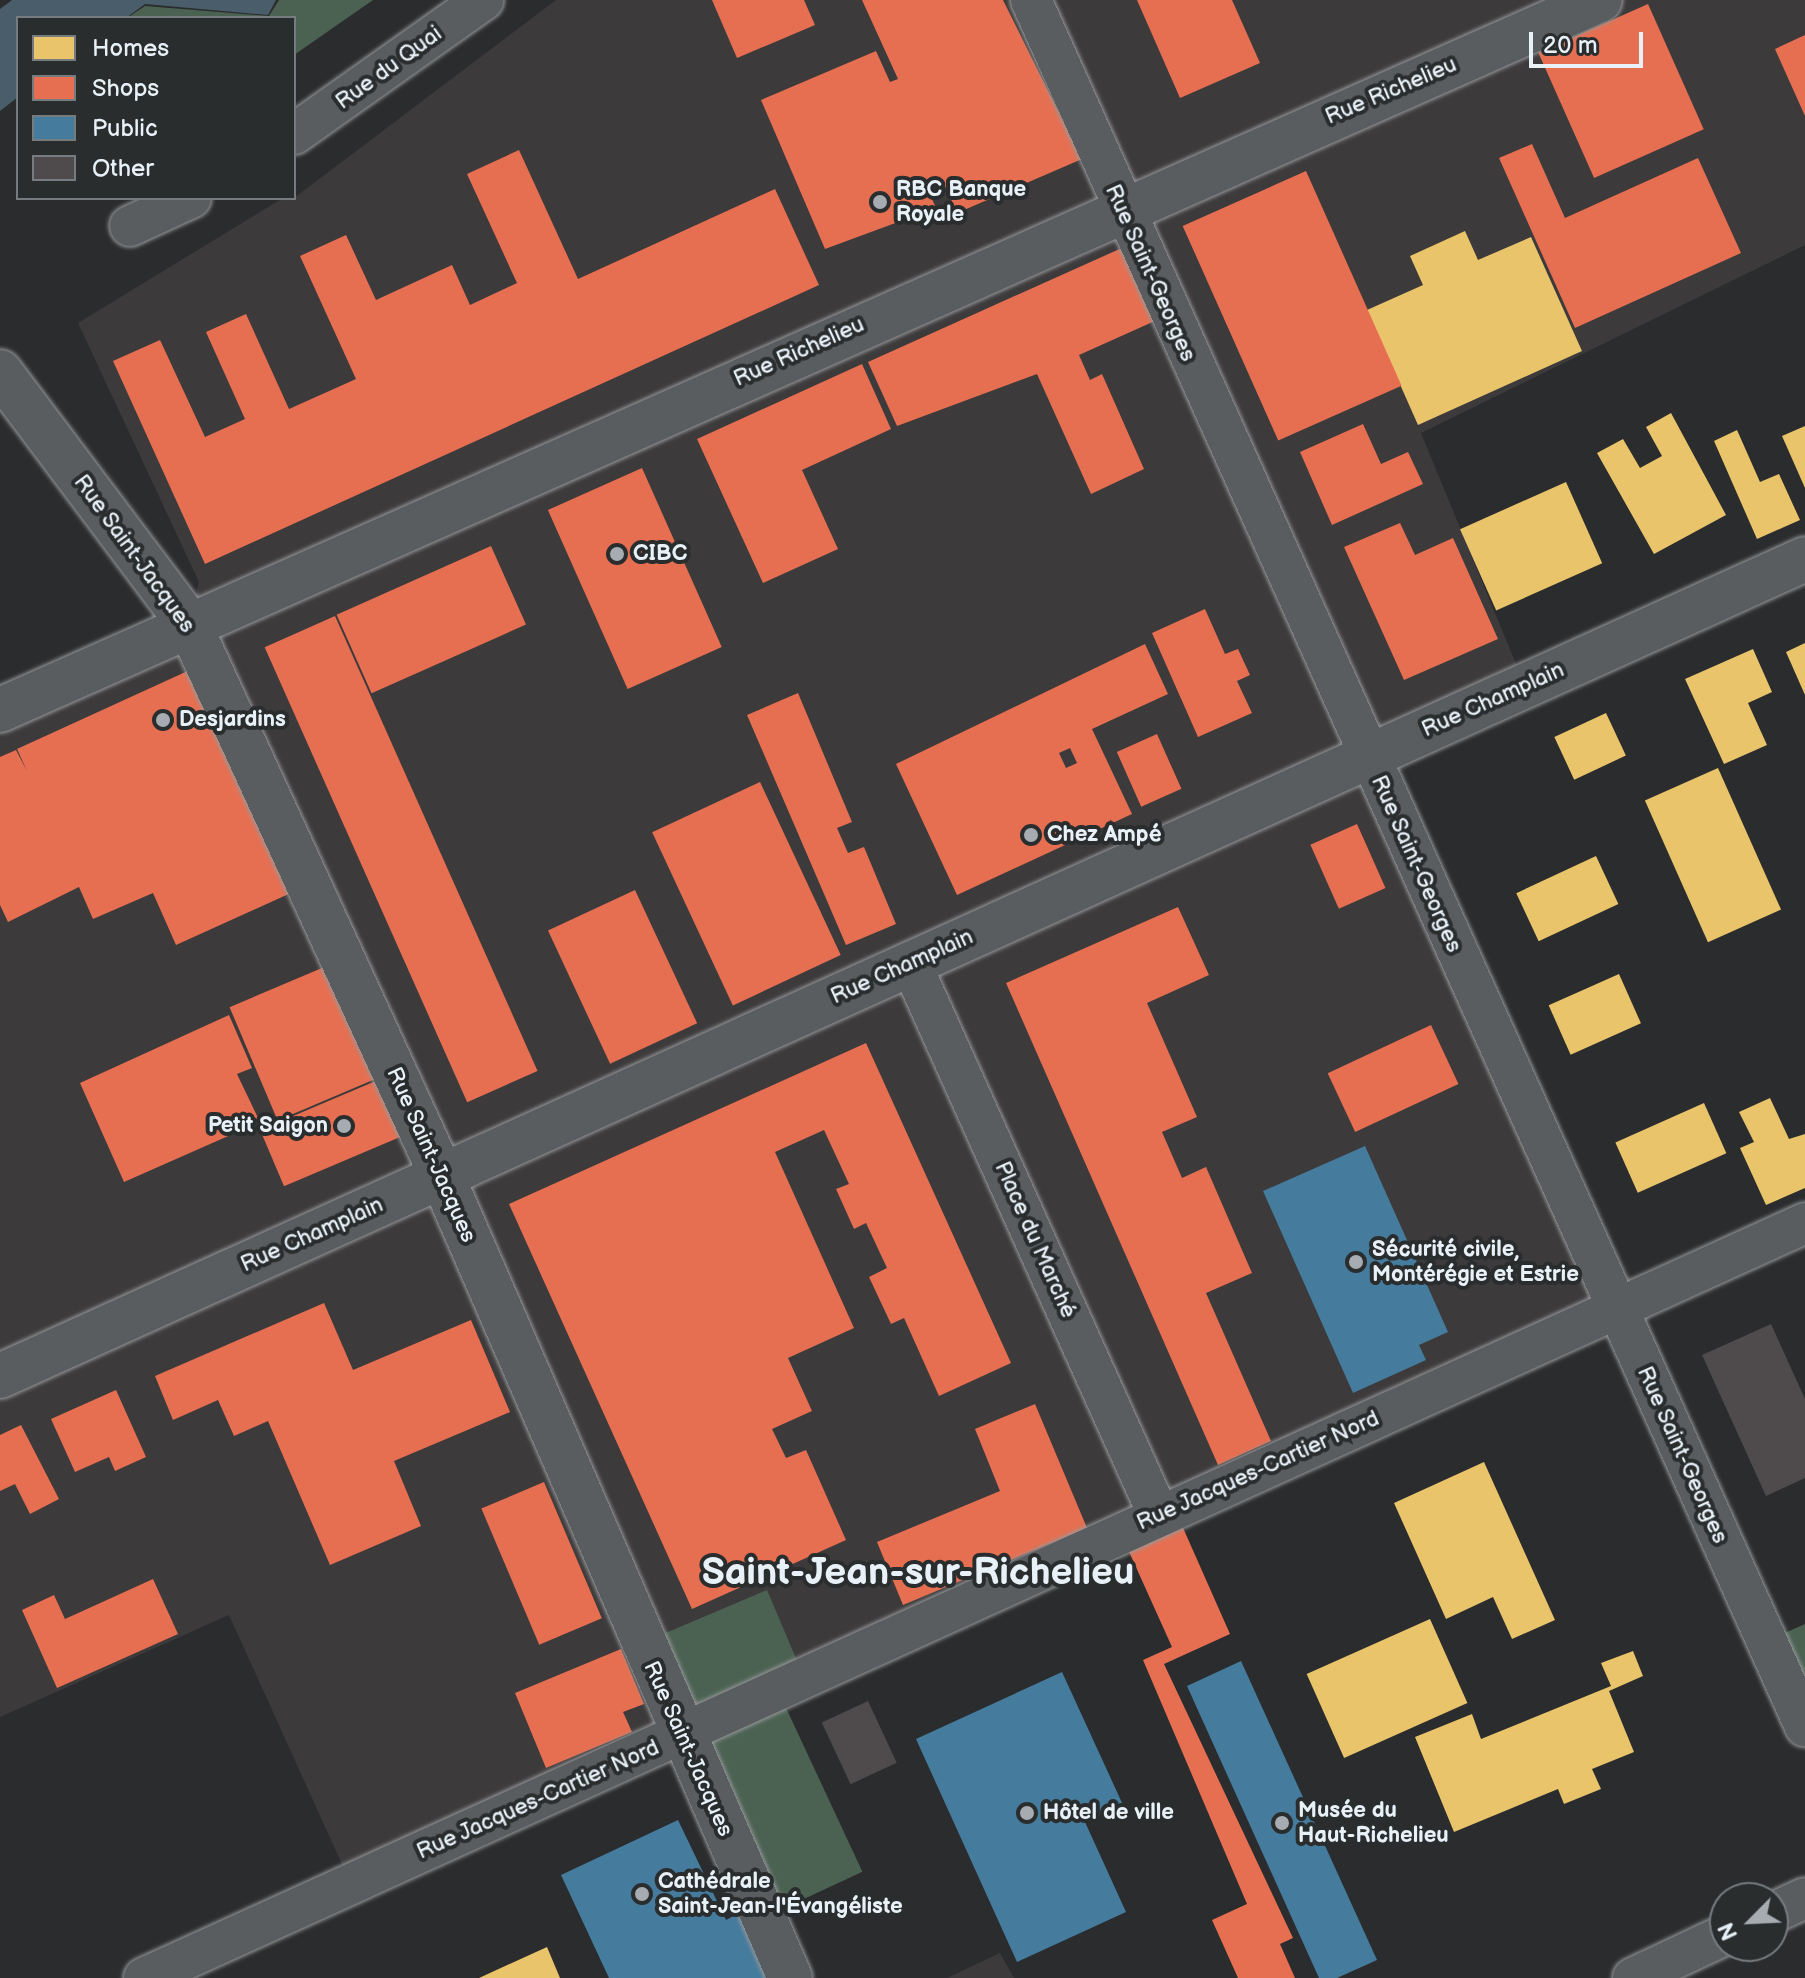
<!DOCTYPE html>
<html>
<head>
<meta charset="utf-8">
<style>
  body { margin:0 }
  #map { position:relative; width:1805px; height:1978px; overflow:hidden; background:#2b2c2d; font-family:"Balsamiq Sans",sans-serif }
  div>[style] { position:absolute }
  .built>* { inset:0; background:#3d3a3b }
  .green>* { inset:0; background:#4b6252; transform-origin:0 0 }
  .water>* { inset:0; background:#495e6a }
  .homes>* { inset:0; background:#e9c46a; transform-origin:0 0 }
  .shops>* { inset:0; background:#e76f51; transform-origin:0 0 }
  .public>* { inset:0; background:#457b9d }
  .building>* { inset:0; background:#4f4b4c; transform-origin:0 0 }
  .roads { filter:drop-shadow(0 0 2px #96989a) drop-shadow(0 0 2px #96989a) }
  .street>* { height:40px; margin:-20px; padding:0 20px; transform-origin:20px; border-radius:20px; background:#5a5d60 }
  .secondary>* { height:44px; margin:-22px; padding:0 22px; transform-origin:22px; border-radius:22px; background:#5a5d60 }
  .dots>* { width:22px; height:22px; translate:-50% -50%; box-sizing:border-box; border:4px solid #2a2d2e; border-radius:50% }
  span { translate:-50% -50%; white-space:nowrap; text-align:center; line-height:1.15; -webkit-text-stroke:8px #2a2d2e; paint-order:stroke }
  .street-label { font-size:22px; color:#e8f1f8 }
  .poi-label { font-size:22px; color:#e8f1f8; font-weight:700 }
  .left { translate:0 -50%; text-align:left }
  .right { translate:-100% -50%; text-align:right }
  .town-label { font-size:38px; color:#e8f1f8; font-weight:700 }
  .legend { position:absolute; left:16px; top:16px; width:280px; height:184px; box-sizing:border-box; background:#2a2d2e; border:2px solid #767b7f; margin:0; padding:10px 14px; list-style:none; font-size:24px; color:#e8f1f8 }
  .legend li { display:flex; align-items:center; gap:16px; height:40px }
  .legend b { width:40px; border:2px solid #767b7f }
  .north { position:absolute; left:1709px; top:1882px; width:80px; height:80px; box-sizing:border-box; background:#2a2d2e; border:2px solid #767b7f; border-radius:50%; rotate:246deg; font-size:22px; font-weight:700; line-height:32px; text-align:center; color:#e8f1f8 }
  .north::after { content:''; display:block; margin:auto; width:28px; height:36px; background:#a6acb1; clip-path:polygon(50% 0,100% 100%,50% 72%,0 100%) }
  .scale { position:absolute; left:1529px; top:32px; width:114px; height:36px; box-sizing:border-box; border:4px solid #e8f1f8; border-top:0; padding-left:10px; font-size:24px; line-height:28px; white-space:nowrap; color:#e8f1f8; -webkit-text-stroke:6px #2a2d2e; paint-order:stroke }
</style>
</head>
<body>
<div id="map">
  <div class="built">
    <div style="clip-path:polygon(556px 0,1805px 0,1805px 245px,1421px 433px,1525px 686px,1368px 757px,1617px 1308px,351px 1884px,229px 1615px,0 1717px,0 710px,188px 624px,199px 582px,78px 323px,283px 198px,294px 198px)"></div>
    <div style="clip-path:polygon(1000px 1953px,1014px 1978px,947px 1978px)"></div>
  </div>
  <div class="green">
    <div style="clip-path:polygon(279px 0,373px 0,294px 55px,294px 18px,127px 18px,145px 6px,269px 16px)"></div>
    <div style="left:767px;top:1590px;width:84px;height:123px;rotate:67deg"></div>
    <div style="clip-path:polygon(1805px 1624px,1805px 1726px,1767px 1641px)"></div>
    <div style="left:780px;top:1695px;width:195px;height:96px;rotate:65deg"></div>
  </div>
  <div class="water">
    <div style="clip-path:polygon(12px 0,276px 0,268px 15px,145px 4px,126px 18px,18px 18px,18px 97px,0 111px,0 9px)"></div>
  </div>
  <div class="homes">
    <div style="clip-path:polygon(1465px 231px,1478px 260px,1531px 237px,1582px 351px,1418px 425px,1367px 310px,1423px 285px,1410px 256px)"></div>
    <div style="clip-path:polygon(1671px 413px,1726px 515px,1654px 554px,1597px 453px,1623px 439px,1640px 468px,1662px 456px,1646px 427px)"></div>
    <div style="clip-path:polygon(1805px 426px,1805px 488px,1782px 436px)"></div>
    <div style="clip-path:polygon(1737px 430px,1760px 482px,1779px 474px,1800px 520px,1757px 539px,1714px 441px)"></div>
    <div style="left:1566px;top:482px;width:89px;height:116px;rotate:66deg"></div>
    <div style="clip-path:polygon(1805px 643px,1805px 695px,1786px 652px)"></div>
    <div style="clip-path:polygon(1753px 649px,1772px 692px,1748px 703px,1767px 745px,1724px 764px,1685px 679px)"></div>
    <div style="left:1606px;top:713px;width:47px;height:57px;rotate:65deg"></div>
    <div style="left:1718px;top:768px;width:155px;height:80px;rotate:66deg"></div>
    <div style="left:1596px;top:856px;width:53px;height:88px;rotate:65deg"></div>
    <div style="left:1619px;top:974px;width:54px;height:77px;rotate:66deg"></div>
    <div style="clip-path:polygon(1770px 1098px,1789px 1139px,1805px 1134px,1805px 1188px,1766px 1205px,1740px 1148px,1754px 1142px,1739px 1112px)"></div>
    <div style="left:1704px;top:1103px;width:55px;height:97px;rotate:66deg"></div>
    <div style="clip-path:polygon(1484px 1462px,1555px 1620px,1512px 1639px,1493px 1597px,1446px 1619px,1394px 1503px)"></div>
    <div style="left:1430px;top:1619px;width:92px;height:135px;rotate:66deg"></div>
    <div style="clip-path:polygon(1633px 1651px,1643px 1676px,1609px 1691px,1634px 1752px,1592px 1769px,1601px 1789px,1564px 1804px,1558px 1789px,1454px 1832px,1415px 1737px,1472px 1714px,1481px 1739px,1611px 1686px,1601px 1663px)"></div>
    <div style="clip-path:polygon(547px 1947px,560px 1978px,479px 1978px)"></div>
  </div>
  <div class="shops">
    <div style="clip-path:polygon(712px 0,804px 0,815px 25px,737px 58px)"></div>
    <div style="clip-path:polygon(862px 0,1003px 0,1082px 159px,957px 213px,943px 181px,927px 188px,936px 208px,825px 249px,761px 100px,876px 51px,890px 82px,898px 79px)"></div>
    <div style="clip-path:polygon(1137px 0,1232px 0,1260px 63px,1180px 98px)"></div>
    <div style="left:1648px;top:4px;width:137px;height:120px;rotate:66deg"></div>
    <div style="clip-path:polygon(1805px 35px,1805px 116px,1775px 49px)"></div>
    <div style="clip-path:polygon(1532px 144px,1565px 218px,1698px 158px,1741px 253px,1575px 328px,1499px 158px)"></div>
    <div style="clip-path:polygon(519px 150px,578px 279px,775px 189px,819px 285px,205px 564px,113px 361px,160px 340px,205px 437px,245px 419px,206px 332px,246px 314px,289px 409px,356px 379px,300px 256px,346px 235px,376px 300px,452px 265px,470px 305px,517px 283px,467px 174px)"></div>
    <div style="left:1306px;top:171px;width:235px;height:135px;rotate:66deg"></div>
    <div style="clip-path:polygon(1124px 247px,1157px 320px,1079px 355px,1090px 380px,1102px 374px,1144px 469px,1091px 494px,1037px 374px,897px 426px,868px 362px)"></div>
    <div style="clip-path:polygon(862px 364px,891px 429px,802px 470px,838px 549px,763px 583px,697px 439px)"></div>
    <div style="clip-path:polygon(1363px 424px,1381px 464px,1408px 452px,1423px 484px,1332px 525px,1300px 452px)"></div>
    <div style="left:642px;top:468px;width:196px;height:103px;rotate:66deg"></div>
    <div style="clip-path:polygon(1400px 523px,1415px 555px,1453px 538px,1498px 639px,1404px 680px,1344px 547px)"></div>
    <div style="left:491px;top:546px;width:86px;height:169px;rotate:66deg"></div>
    <div style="clip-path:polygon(1205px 609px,1225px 654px,1238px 649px,1250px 675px,1237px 681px,1252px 713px,1198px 737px,1152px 633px)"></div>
    <div style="left:335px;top:616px;width:498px;height:77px;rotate:66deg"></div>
    <div style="clip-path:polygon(evenodd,1145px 644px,1168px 694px,1092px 729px,1132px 814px,957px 895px,896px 764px,1145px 644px,1070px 748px,1077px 763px,1066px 768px,1059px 753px,1070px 748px)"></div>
    <div style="clip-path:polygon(192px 669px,293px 892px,176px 945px,153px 893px,93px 919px,79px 887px,8px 922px,0 905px,0 757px,16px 750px,27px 771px,17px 749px)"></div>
    <div style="clip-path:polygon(798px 693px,852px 822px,837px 828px,848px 853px,864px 847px,896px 924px,846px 945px,747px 715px)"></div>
    <div style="left:1157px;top:734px;width:60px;height:44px;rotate:66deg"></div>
    <div style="left:760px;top:782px;width:191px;height:119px;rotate:65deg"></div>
    <div style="left:1357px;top:824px;width:70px;height:51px;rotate:66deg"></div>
    <div style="left:635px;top:890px;width:147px;height:96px;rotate:65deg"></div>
    <div style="clip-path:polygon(1178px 907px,1209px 975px,1147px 1003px,1197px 1117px,1162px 1132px,1182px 1178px,1206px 1167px,1252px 1273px,1206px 1293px,1271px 1441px,1218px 1465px,1006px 983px)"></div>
    <div style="left:329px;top:965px;width:123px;height:108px;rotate:67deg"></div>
    <div style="clip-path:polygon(229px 1015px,252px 1068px,237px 1074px,260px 1122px,124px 1182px,80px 1083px)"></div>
    <div style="left:1431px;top:1025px;width:65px;height:114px;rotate:65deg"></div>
    <div style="clip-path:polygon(866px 1043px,1011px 1363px,939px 1396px,904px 1318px,891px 1324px,869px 1277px,887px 1268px,866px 1223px,854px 1229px,836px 1189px,849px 1184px,824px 1130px,775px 1152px,854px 1328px,788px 1358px,812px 1411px,772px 1429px,786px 1458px,806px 1450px,846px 1540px,692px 1609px,509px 1204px)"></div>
    <div style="left:378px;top:1080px;width:61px;height:128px;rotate:67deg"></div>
    <div style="clip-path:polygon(324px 1303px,353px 1370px,471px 1320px,510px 1412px,394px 1461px,421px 1526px,330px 1565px,268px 1421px,234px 1436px,218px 1400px,173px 1420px,155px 1376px)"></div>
    <div style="clip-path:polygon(116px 1390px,146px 1457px,115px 1471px,109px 1457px,75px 1472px,51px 1419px)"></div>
    <div style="clip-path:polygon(1035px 1404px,1087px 1528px,903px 1605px,877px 1542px,1000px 1491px,975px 1429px)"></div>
    <div style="clip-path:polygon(21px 1425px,59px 1499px,30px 1514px,15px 1484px,0 1491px,0 1435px)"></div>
    <div style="left:544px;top:1482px;width:148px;height:68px;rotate:67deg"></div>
    <div style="clip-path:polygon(1180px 1521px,1230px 1634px,1164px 1664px,1293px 1938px,1280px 1944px,1295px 1978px,1238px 1978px,1212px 1920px,1247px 1904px,1143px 1660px,1172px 1647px,1126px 1545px)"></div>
    <div style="clip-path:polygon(153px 1579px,178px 1634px,57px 1688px,22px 1610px,54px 1595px,65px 1619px)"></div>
    <div style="clip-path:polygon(621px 1649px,644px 1704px,623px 1712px,632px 1732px,546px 1768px,515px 1693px)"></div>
  </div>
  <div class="public">
    <div style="clip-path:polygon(1365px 1146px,1448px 1332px,1419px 1345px,1426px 1360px,1353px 1393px,1263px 1191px)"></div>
    <div style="clip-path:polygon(1241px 1661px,1377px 1960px,1337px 1978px,1319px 1978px,1187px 1686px)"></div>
    <div style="clip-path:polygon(1062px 1672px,1123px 1805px,1085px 1822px,1126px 1912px,1017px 1962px,916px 1739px)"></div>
    <div style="clip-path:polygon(678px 1820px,726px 1920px,739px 1913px,768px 1978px,609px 1978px,561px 1875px)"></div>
  </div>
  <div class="building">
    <div style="clip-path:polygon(1771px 1324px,1805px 1399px,1805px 1478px,1766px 1496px,1702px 1355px)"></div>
    <div style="left:868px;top:1701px;width:68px;height:51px;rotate:65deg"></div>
  </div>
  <div class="roads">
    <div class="street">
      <div style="left:1031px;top:0;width:1892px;rotate:65.85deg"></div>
      <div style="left:294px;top:134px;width:232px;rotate:-35.3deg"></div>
      <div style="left:130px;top:226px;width:67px;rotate:-24.7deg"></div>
      <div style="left:911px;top:964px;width:605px;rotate:65.81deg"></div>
      <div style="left:1773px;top:1913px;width:35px;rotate:-25deg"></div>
      <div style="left:144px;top:1978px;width:1825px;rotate:-24.44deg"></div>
      <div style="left:1633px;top:1978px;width:102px;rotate:-25.1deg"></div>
    </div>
    <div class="secondary">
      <div style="left:0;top:372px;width:315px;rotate:53.1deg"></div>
      <div style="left:189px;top:624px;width:607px;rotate:65.38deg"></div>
      <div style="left:442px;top:1176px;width:874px;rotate:66.54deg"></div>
      <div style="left:0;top:710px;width:1750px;rotate:-23.93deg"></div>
      <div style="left:0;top:1376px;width:1981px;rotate:-24.35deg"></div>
    </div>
  </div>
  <div class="dots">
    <div style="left:880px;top:202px;background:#a6acb1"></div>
    <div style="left:617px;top:554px;background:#a6acb1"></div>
    <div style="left:163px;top:720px;background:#a6acb1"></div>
    <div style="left:1031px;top:835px;background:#a6acb1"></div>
    <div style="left:344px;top:1126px;background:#a6acb1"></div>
    <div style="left:1356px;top:1262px;background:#a6acb1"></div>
    <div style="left:1027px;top:1813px;background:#a6acb1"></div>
    <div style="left:1282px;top:1823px;background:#a6acb1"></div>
    <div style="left:642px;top:1894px;background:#a6acb1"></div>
  </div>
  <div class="street-label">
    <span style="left:389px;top:68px;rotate:-36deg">Rue du Quai</span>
    <span style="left:1391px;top:91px;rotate:-23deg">Rue Richelieu</span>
    <span style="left:1150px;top:273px;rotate:66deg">Rue Saint-Georges</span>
    <span style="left:799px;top:352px;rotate:-24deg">Rue Richelieu</span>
    <span style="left:134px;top:554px;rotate:54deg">Rue Saint-Jacques</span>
    <span style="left:1493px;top:700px;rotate:-24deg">Rue Champlain</span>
    <span style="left:1416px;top:864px;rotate:66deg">Rue Saint-Georges</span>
    <span style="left:902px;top:967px;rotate:-24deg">Rue Champlain</span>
    <span style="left:431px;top:1155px;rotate:66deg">Rue Saint-Jacques</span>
    <span style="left:312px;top:1235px;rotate:-24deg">Rue Champlain</span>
    <span style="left:1035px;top:1240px;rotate:66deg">Place du Marché</span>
    <span style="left:1682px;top:1455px;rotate:66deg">Rue Saint-Georges</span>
    <span style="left:1258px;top:1471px;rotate:-24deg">Rue Jacques-Cartier Nord</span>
    <span style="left:688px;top:1749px;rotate:66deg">Rue Saint-Jacques</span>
    <span style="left:538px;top:1800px;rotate:-24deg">Rue Jacques-Cartier Nord</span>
  </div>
  <div class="poi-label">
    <span class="left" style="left:896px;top:202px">RBC Banque<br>Royale</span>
    <span class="left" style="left:633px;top:554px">CIBC</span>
    <span class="left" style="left:179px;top:720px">Desjardins</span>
    <span class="left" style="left:1047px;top:835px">Chez Ampé</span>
    <span class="right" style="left:328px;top:1126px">Petit Saigon</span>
    <span class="left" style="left:1372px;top:1262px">Sécurité civile,<br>Montérégie et Estrie</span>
    <span class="left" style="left:1298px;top:1823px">Musée du<br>Haut-Richelieu</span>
    <span class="left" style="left:1043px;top:1813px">Hôtel de ville</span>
    <span class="left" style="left:658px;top:1894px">Cathédrale<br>Saint-Jean-l'Évangéliste</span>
  </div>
  <div class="town-label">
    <span style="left:918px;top:1573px">Saint-Jean-sur-Richelieu</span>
  </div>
  <ul class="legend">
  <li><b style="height:22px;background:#e9c46a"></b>Homes</li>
  <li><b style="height:22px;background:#e76f51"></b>Shops</li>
  <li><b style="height:22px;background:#457b9d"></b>Public</li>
  <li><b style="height:22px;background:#4f4b4c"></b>Other</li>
  </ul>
  <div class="north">N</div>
  <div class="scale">20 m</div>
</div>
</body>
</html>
